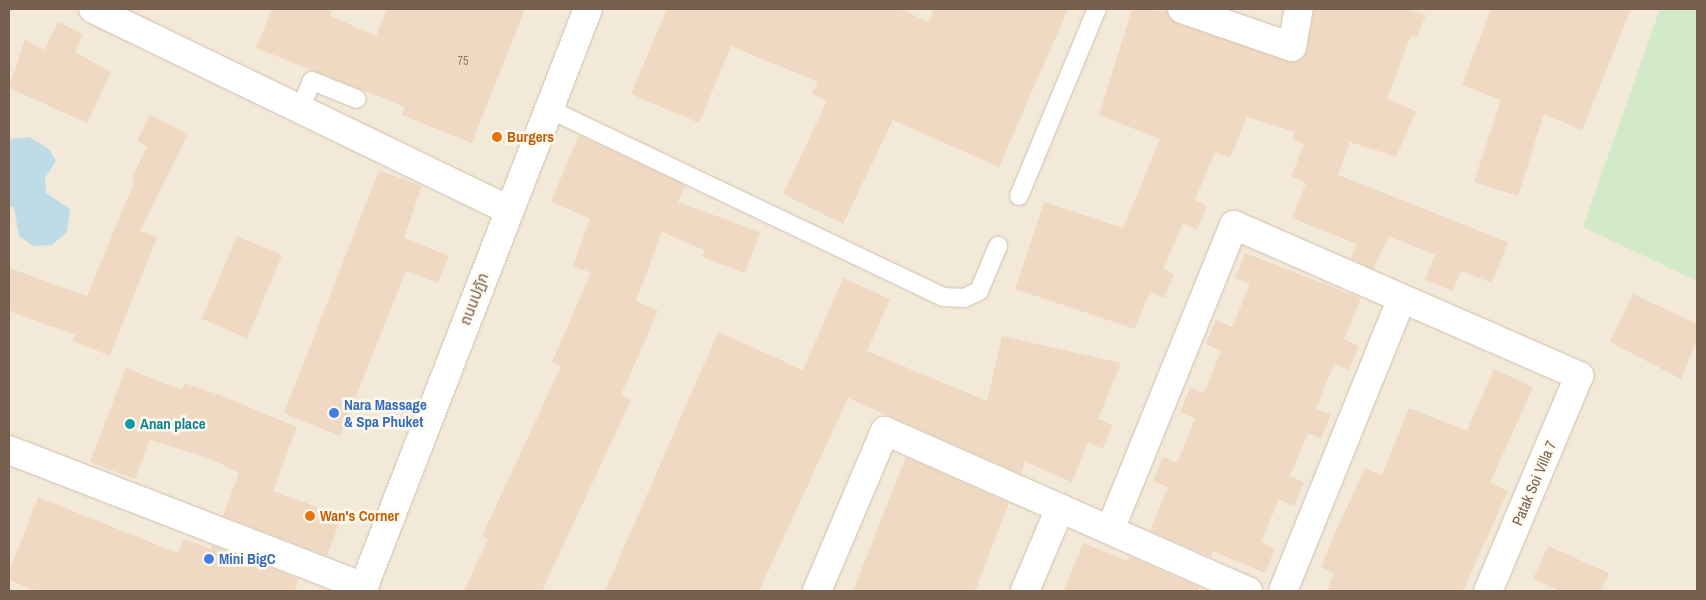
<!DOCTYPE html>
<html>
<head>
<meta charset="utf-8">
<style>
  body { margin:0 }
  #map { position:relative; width:1706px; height:600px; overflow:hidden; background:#fcf6ea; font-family:"Archivo Narrow","Noto Sans Thai",sans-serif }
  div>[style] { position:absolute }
  .residential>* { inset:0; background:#f3e9d8; transform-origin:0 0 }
  .green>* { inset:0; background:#d3eac8 }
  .water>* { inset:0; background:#bedce5 }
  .building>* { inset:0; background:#f0d9c2; transform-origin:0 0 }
  .roads { filter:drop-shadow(0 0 1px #cebfb0) drop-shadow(0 0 1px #cebfb0) }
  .lane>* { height:18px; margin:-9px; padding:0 9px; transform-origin:9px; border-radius:9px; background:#fff }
  .street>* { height:28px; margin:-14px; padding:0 14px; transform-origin:14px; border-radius:14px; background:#fff }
  .secondary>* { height:28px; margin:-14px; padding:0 14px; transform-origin:14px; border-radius:14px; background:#fff }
  .dots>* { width:14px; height:14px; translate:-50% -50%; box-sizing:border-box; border:2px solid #fefaf0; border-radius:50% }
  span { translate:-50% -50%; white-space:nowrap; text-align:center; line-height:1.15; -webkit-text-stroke:5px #fefaf0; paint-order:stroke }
  .number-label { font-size:12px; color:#947e6b }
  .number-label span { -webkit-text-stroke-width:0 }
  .food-label { font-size:15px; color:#c56008; font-weight:700 }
  .left { translate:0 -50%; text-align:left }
  .street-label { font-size:15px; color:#765f4e }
  .shop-label { font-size:15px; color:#366cbe; font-weight:700 }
  .culture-label { font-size:15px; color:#0d838f; font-weight:700 }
  .frame { position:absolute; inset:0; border:10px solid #765f4e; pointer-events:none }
</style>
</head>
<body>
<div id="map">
  <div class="residential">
    <div style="left:9px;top:9px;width:1688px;height:582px"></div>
  </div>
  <div class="green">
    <div style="clip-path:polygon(1660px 9px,1697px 9px,1697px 281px,1583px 227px)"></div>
  </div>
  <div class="water">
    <div style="clip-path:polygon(29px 137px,49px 149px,56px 161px,45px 178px,46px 193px,70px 209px,67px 232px,52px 245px,33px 246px,19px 236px,14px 208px,9px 205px,9px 139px)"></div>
  </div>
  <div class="building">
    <div style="clip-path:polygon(272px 9px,333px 9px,330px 16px,376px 36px,387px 9px,525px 9px,472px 143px,402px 115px,405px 107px,256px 48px)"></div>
    <div style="clip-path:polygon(667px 9px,900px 9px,929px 22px,934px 9px,1068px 9px,999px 167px,893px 120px,843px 224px,783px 194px,827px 101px,812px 94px,818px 82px,731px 46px,699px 123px,631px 94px)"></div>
    <div style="clip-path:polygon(1132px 9px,1167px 11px,1177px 24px,1295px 62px,1307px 50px,1314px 9px,1407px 9px,1426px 15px,1417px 37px,1411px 35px,1387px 99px,1416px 111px,1396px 157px,1350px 142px,1338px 175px,1508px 242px,1492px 283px,1461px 271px,1453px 291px,1425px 280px,1435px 255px,1389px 236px,1373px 269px,1351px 259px,1357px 244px,1292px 218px,1306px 183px,1291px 177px,1304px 144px,1292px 139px,1295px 132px,1247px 117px,1230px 158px,1215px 152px,1195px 200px,1207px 206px,1197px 230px,1183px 223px,1163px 269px,1174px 274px,1164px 298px,1150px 292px,1135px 329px,1015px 289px,1044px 202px,1123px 228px,1160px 139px,1099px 115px)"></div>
    <div style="clip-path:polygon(1491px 9px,1631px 9px,1582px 130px,1544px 114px,1518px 196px,1474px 182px,1501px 100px,1462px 85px)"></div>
    <div style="clip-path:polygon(58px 22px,83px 34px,75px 52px,111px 72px,87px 123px,9px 88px,25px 39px,44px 50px)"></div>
    <div style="clip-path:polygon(150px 115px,188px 134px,140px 231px,157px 237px,110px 356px,73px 341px,75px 335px,9px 311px,9px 268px,87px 296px,135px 180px,132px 178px,147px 146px,137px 141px)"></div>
    <div style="clip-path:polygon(579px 135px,685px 185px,678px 202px,760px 232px,745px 273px,702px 257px,704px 250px,662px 232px,636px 301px,658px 311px,621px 395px,631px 400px,542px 591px,464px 591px,488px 539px,482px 536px,561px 366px,552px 362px,591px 273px,573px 266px,590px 219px,551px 201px)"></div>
    <div style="clip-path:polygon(379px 170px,422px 186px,404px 238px,449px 256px,438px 283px,406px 271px,340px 436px,284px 413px)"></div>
    <div style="left:237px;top:236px;width:49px;height:90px;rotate:23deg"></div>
    <div style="clip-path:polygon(1245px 253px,1361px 298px,1344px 339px,1359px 346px,1349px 370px,1334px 364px,1316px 409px,1331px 414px,1321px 439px,1308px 433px,1290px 476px,1304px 482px,1294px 506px,1279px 499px,1261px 542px,1275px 549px,1265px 573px,1213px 551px,1211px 557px,1150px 531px,1168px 487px,1153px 481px,1163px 457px,1177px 463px,1195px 418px,1180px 412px,1190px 388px,1204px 393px,1221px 351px,1206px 344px,1216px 320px,1232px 327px,1250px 284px,1235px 278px)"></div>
    <div style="clip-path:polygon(843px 278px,890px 299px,867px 351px,987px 401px,1002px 336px,1121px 363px,1098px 419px,1113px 425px,1103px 449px,1088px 443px,1072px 482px,1025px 462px,1021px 474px,848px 398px,759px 591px,605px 591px,718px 332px,803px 370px)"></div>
    <div style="clip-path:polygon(1633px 294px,1697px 324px,1697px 340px,1681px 379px,1610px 342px)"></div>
    <div style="clip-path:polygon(126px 368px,182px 390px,184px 383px,220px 395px,297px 427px,273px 491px,342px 516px,327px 556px,223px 516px,239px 473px,209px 458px,150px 440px,135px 479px,90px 462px)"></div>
    <div style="clip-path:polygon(1494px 369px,1533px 387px,1490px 483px,1508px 491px,1463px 591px,1327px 591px,1334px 573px,1321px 567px,1335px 533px,1365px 468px,1382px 475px,1409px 408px,1467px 431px)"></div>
    <div style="clip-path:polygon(906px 457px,1009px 503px,975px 591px,853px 591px)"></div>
    <div style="clip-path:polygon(38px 497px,178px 553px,183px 539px,211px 549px,212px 545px,299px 579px,295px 591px,37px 591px,9px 580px,9px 572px)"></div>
    <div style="clip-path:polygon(1083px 543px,1127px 561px,1129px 556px,1199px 587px,1198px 591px,1064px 591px)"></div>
    <div style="clip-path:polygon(1548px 546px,1609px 573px,1601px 591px,1560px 591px,1533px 579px)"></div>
  </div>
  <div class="roads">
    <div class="lane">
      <div style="left:300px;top:109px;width:30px;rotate:-67deg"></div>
      <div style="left:312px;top:81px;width:48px;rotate:21.8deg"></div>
      <div style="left:549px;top:109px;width:437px;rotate:25.5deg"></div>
      <div style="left:944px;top:297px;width:20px;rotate:3deg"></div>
      <div style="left:964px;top:298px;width:17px;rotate:-25deg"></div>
      <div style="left:979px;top:291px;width:49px;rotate:-67.1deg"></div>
      <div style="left:1019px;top:196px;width:203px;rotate:-67.4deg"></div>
    </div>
    <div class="street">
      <div style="left:93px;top:9px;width:461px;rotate:25.8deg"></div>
      <div style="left:1182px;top:9px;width:116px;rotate:19.1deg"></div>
      <div style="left:1292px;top:47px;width:39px;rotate:-80deg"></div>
      <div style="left:9px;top:450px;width:381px;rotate:21.1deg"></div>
      <div style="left:1110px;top:530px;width:329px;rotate:-67.9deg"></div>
      <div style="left:1234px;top:225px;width:377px;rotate:23.6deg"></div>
      <div style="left:1579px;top:376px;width:233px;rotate:112.9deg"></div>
      <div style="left:817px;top:591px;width:174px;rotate:-67deg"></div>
      <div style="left:885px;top:431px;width:397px;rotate:23.8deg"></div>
      <div style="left:1025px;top:591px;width:90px;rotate:-67.1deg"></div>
      <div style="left:1283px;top:591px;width:313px;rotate:-67.9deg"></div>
    </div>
    <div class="secondary">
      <div style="left:362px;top:591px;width:624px;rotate:-68.78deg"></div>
    </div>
  </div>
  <div class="dots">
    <div style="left:497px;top:137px;background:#e8710a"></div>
    <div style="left:334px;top:413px;background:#3f7fe0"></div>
    <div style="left:130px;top:424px;background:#0f9aa8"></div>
    <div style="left:310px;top:516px;background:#e8710a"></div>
    <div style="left:209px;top:559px;background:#3f7fe0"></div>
  </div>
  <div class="number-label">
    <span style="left:463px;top:62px">75</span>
  </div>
  <div class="food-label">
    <span class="left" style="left:507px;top:137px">Burgers</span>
    <span class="left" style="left:320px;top:516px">Wan's Corner</span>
  </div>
  <div class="street-label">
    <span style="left:474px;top:299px;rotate:-69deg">ถนนปฏัก</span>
    <span style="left:1534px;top:483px;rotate:-67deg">Patak Soi Villa 7</span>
  </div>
  <div class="shop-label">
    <span class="left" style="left:344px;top:413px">Nara Massage<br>&amp; Spa Phuket</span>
    <span class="left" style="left:219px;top:559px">Mini BigC</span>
  </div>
  <div class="culture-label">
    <span class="left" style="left:140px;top:424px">Anan place</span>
  </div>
  <div class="frame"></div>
</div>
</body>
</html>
